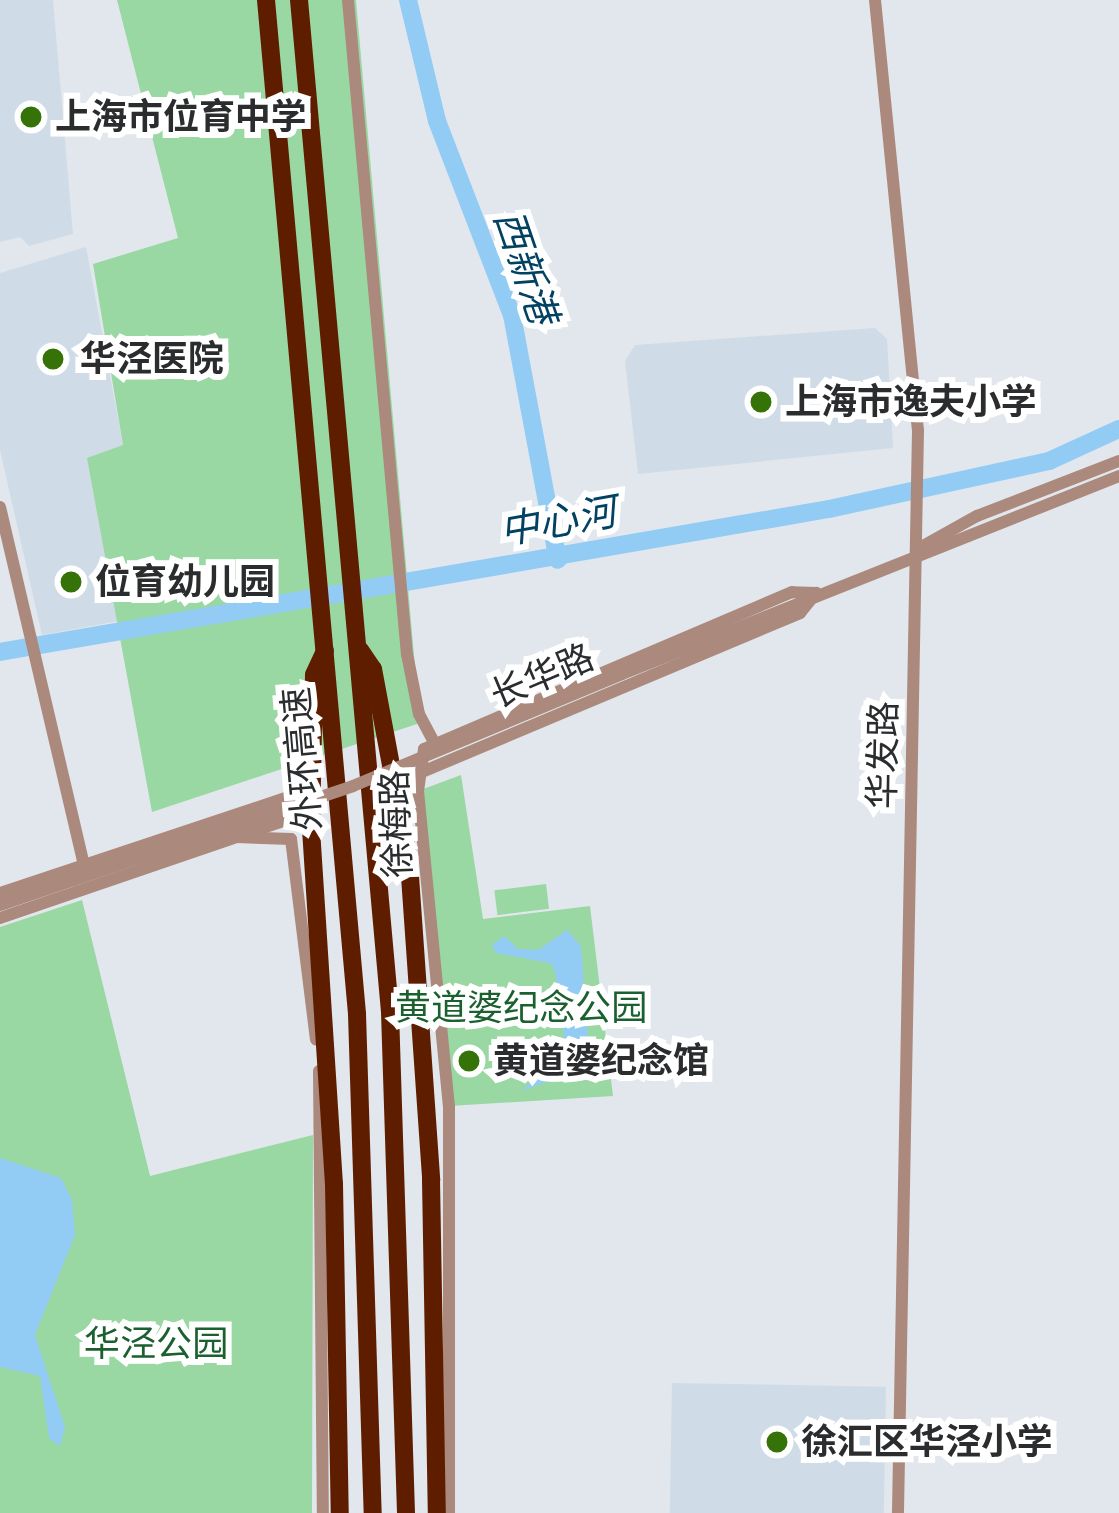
<!DOCTYPE html>
<html>
<head>
<meta charset="utf-8">
<style>
  body { margin:0 }
  #map { position:relative; width:1119px; height:1513px; overflow:hidden; background:#e1e7ec; font-family:Rubik,"Noto Sans SC",sans-serif }
  div>[style] { position:absolute }
  .built>* { inset:0; background:#cfdce7; transform-origin:0 0 }
  .green>* { inset:0; background:#99d7a3; transform-origin:0 0 }
  .water>* { inset:0; background:#92ccf4 }
  .river>* { height:18px; margin:-9px; padding:0 9px; transform-origin:9px; border-radius:9px; background:#92ccf4 }
  .minor>* { height:12px; margin:-6px; padding:0 6px; transform-origin:6px; border-radius:6px; background:#ab897c }
  .highway>* { height:18px; margin:-9px; padding:0 9px; transform-origin:9px; border-radius:9px; background:#5f1d00 }
  .minor-bridge>* { height:12px; margin:-6px; padding:0 6px; transform-origin:6px; border-radius:6px; background:#ab897c }
  .dots>* { width:33px; height:33px; translate:-50% -50%; box-sizing:border-box; border:6px solid #fff; border-radius:50% }
  span { translate:-50% -50%; white-space:nowrap; text-align:center; line-height:1.15; -webkit-text-stroke:12px #fff; paint-order:stroke }
  .poi-label { font-size:36px; color:#2a2c2e; font-weight:700 }
  .left { translate:0 -50%; text-align:left }
  .street-label { font-size:36px; color:#2a2c2e }
  .park-label { font-size:36px; color:#1b612f }
  .water-label { font-size:39px; color:#014161; font-style:italic }
</style>
</head>
<body>
<div id="map">
  <div class="built">
    <div style="clip-path:polygon(0 0,53px 0,73px 234px,29px 246px,20px 237px,0 242px)"></div>
    <div style="clip-path:polygon(86px 247px,123px 445px,119px 621px,42px 635px,0 450px,0 273px)"></div>
    <div style="clip-path:polygon(875px 328px,887px 339px,893px 448px,638px 474px,625px 361px,635px 345px)"></div>
    <div style="left:672px;top:1383px;width:214px;height:130px;rotate:1deg"></div>
  </div>
  <div class="green">
    <div style="clip-path:polygon(117px 0,356px 0,420px 723px,152px 812px,87px 458px,123px 445px,93px 264px,178px 238px)"></div>
    <div style="clip-path:polygon(461px 775px,483px 919px,590px 906px,613px 1096px,449px 1106px,418px 791px)"></div>
    <div style="left:546px;top:884px;width:25px;height:52px;rotate:83deg"></div>
    <div style="clip-path:polygon(82px 900px,150px 1176px,313px 1135px,312px 1513px,0 1513px,0 927px)"></div>
  </div>
  <div class="water">
    <div style="clip-path:polygon(567px 930px,581px 946px,590px 1067px,521px 1091px,546px 1070px,568px 1065px,555px 971px,550px 963px,496px 953px,492px 945px,504px 936px,518px 949px,538px 950px)"></div>
    <div style="clip-path:polygon(0 1158px,61px 1178px,72px 1200px,75px 1235px,35px 1335px,65px 1427px,60px 1446px,49px 1438px,40px 1376px,0 1367px)"></div>
  </div>
  <div class="river">
    <div style="left:408px;top:0;width:124px;rotate:76.5deg"></div>
    <div style="left:437px;top:121px;width:208px;rotate:68.9deg"></div>
    <div style="left:512px;top:315px;width:249px;rotate:79.4deg"></div>
    <div style="left:0;top:652px;width:841px;rotate:-9.79deg"></div>
    <div style="left:829px;top:509px;width:225px;rotate:-12.3deg"></div>
    <div style="left:1049px;top:461px;width:77px;rotate:-24.6deg"></div>
  </div>
  <div class="minor">
    <div style="left:348px;top:0;width:657px;rotate:84.85deg"></div>
    <div style="left:407px;top:654px;width:61px;rotate:78.7deg"></div>
    <div style="left:419px;top:714px;width:32px;rotate:62deg"></div>
    <div style="left:875px;top:0;width:432px;rotate:84.3deg"></div>
    <div style="left:918px;top:430px;width:1083px;rotate:91.06deg"></div>
    <div style="left:0;top:507px;width:368px;rotate:76.8deg"></div>
    <div style="left:923px;top:546px;width:62px;rotate:-29.1deg"></div>
    <div style="left:977px;top:516px;width:152px;rotate:-21.2deg"></div>
    <div style="left:622px;top:674px;width:535px;rotate:-21.72deg"></div>
    <div style="left:422px;top:772px;width:410px;rotate:-22.8deg"></div>
    <div style="left:800px;top:613px;width:26px;rotate:-51deg"></div>
    <div style="left:816px;top:593px;width:24px;rotate:-178deg"></div>
    <div style="left:792px;top:592px;width:400px;rotate:156.9deg"></div>
    <div style="left:424px;top:749px;width:42px;rotate:98.1deg"></div>
    <div style="left:418px;top:791px;width:317px;rotate:84.4deg"></div>
    <div style="left:449px;top:1106px;width:407px;rotate:90deg"></div>
    <div style="left:236px;top:837px;width:55px;rotate:2.1deg"></div>
    <div style="left:291px;top:839px;width:202px;rotate:82.9deg"></div>
    <div style="left:0;top:893px;width:304px;rotate:-18.4deg"></div>
    <div style="left:288px;top:797px;width:21px;rotate:79deg"></div>
    <div style="left:292px;top:818px;width:309px;rotate:161.1deg"></div>
    <div style="left:0;top:905px;width:78px;rotate:-18.7deg"></div>
    <div style="left:319px;top:1071px;width:442px;rotate:89.5deg"></div>
  </div>
  <div class="highway">
    <div style="left:266px;top:0;width:1018px;rotate:84.87deg"></div>
    <div style="left:357px;top:1014px;width:499px;rotate:88.2deg"></div>
    <div style="left:299px;top:0;width:1016px;rotate:84.86deg"></div>
    <div style="left:390px;top:1012px;width:501px;rotate:88.17deg"></div>
    <div style="left:360px;top:650px;width:23px;rotate:56deg"></div>
    <div style="left:373px;top:669px;width:196px;rotate:79.4deg"></div>
    <div style="left:409px;top:862px;width:319px;rotate:86deg"></div>
    <div style="left:431px;top:1180px;width:333px;rotate:89deg"></div>
    <div style="left:325px;top:651px;width:26px;rotate:115deg"></div>
    <div style="left:314px;top:675px;width:154px;rotate:91.1deg"></div>
    <div style="left:311px;top:829px;width:356px;rotate:86.3deg"></div>
    <div style="left:334px;top:1184px;width:329px;rotate:89deg"></div>
  </div>
  <div class="minor-bridge">
    <div style="left:74px;top:880px;width:294px;rotate:-18.6deg"></div>
    <div style="left:353px;top:786px;width:291px;rotate:-22.6deg"></div>
  </div>
  <div class="dots">
    <div style="left:31px;top:117px;background:#357309"></div>
    <div style="left:53px;top:359px;background:#357309"></div>
    <div style="left:761px;top:402px;background:#357309"></div>
    <div style="left:71px;top:582px;background:#357309"></div>
    <div style="left:469px;top:1061px;background:#357309"></div>
    <div style="left:777px;top:1442px;background:#357309"></div>
  </div>
  <div class="poi-label">
    <span class="left" style="left:55px;top:117px">上海市位育中学</span>
    <span class="left" style="left:80px;top:359px">华泾医院</span>
    <span class="left" style="left:785px;top:402px">上海市逸夫小学</span>
    <span class="left" style="left:95px;top:582px">位育幼儿园</span>
    <span class="left" style="left:493px;top:1061px">黄道婆纪念馆</span>
    <span class="left" style="left:801px;top:1442px">徐汇区华泾小学</span>
  </div>
  <div class="street-label">
    <span style="left:542px;top:676px;rotate:-23deg">长华路</span>
    <span style="left:883px;top:755px;rotate:-89deg">华发路</span>
    <span style="left:302px;top:759px;rotate:-95deg">外环高速</span>
    <span style="left:396px;top:824px;rotate:-92deg">徐梅路</span>
  </div>
  <div class="park-label">
    <span style="left:521px;top:1008px">黄道婆纪念公园</span>
    <span style="left:156px;top:1344px">华泾公园</span>
  </div>
  <div class="water-label">
    <span style="left:525px;top:267px;rotate:71deg">西新港</span>
    <span style="left:558px;top:522px;rotate:-10deg">中心河</span>
  </div>
</div>
</body>
</html>
